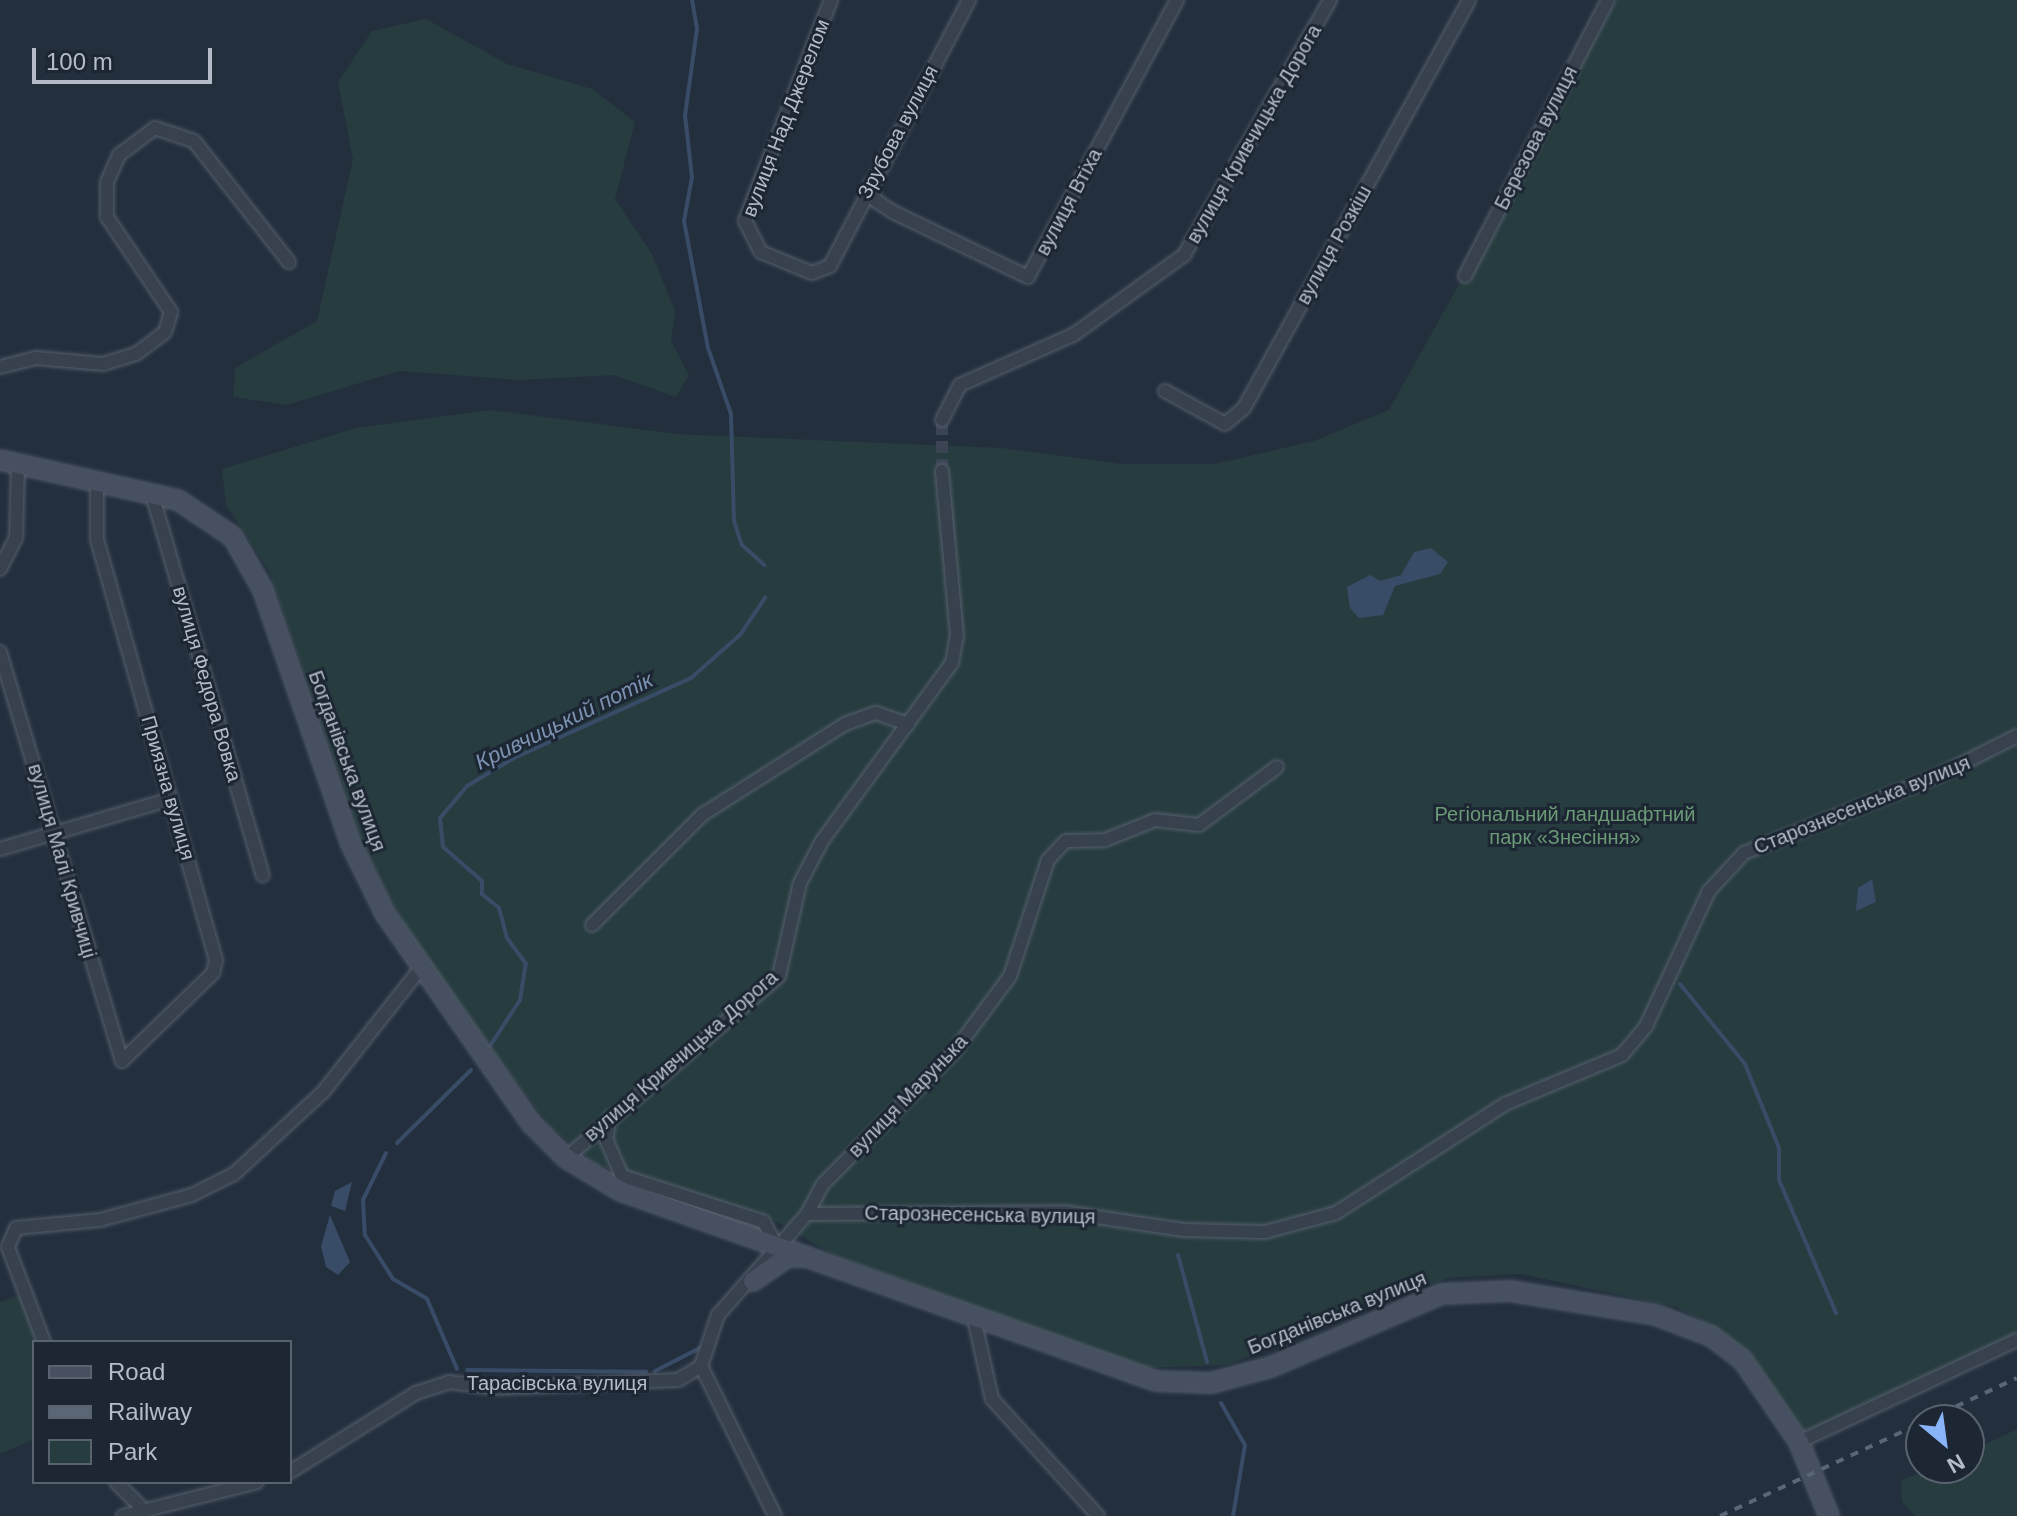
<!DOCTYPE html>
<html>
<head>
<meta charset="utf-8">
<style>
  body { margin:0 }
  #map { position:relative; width:2017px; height:1516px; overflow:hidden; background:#242f3e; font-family:Helvetica,sans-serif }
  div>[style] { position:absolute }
  .green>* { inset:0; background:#263c3f }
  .water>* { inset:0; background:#394c67 }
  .stream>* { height:4px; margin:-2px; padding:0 2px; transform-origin:2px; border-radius:2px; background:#394c67 }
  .street-tunnel>* { height:12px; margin-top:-6px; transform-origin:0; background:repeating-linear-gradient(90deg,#3a4453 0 12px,transparent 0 18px) }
  .roads { filter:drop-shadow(0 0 2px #565f6c) drop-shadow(0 0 2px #565f6c) }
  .street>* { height:12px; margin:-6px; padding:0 6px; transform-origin:6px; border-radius:6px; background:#38414e }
  .secondary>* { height:18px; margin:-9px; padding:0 9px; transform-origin:9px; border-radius:9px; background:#465061 }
  .rail>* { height:4px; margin-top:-2px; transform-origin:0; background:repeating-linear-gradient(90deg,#5a6575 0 8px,transparent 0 16px) }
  span { translate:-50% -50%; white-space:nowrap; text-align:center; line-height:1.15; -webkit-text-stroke:6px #1d2633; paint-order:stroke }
  .street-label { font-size:20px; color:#b4bcc9 }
  .park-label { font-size:20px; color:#6b9a76 }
  .water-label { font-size:22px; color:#7c92b1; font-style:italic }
  .legend { position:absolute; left:32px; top:1340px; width:260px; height:144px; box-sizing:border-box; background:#1d2633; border:2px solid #59626f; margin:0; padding:10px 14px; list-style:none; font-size:24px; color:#b4bcc9 }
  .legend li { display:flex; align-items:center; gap:16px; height:40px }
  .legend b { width:40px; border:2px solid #59626f }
  .north { position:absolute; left:1905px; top:1404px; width:80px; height:80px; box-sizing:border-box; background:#1d2633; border:2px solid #59626f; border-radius:50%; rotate:151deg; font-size:22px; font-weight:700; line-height:32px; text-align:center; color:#b4bcc9 }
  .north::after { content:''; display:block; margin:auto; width:28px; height:36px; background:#8ab4f8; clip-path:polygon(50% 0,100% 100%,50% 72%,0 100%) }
  .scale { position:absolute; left:32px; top:48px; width:180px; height:36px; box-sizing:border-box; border:4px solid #b4bcc9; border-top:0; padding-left:10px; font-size:24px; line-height:28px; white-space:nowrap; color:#b4bcc9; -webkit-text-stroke:6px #1d2633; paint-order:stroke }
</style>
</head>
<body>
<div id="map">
  <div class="green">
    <div style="clip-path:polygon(1617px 0,2017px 0,2017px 1336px,1814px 1433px,1802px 1431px,1763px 1372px,1707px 1323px,1676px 1307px,1520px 1274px,1448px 1278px,1228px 1365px,1142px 1368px,832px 1254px,763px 1214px,597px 1165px,550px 1127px,416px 948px,363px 845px,269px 571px,226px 505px,222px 469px,356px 428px,490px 410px,677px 434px,1002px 448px,1122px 464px,1215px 464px,1314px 441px,1389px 410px)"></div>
    <div style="clip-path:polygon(426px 19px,507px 64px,592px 89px,635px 122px,615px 199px,652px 254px,675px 311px,671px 341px,689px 375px,676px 397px,614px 375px,519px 380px,399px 371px,287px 405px,233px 397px,235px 368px,317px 321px,353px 159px,338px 82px,372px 31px)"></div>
    <div style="clip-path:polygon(20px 1295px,41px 1342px,34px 1342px,34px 1439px,0 1454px,0 1302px)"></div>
    <div style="clip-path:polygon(2017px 1429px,2017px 1516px,1915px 1516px,1902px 1501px,1901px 1480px,1934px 1468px,1969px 1468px,1969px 1452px)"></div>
  </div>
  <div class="water">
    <div style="clip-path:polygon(1431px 548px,1448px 562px,1440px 574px,1395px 586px,1383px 615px,1359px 618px,1350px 608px,1347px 587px,1370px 575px,1380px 581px,1401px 575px,1414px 552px)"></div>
    <div style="clip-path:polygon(1872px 879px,1876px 902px,1856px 911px,1858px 888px)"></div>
    <div style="clip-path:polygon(352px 1182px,345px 1211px,331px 1206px,335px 1191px)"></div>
    <div style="clip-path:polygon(330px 1215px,350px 1262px,338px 1275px,326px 1267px,321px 1246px)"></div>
  </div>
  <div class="stream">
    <div style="left:692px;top:0;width:29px;rotate:80deg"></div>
    <div style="left:697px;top:29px;width:87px;rotate:97.9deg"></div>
    <div style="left:685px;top:115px;width:62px;rotate:83.6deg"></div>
    <div style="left:692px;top:177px;width:45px;rotate:100.3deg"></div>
    <div style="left:684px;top:221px;width:129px;rotate:79.3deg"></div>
    <div style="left:708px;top:348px;width:70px;rotate:70.8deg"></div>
    <div style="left:731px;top:414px;width:107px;rotate:88.4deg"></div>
    <div style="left:734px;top:521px;width:25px;rotate:72deg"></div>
    <div style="left:742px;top:545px;width:30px;rotate:42deg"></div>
    <div style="left:1680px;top:984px;width:103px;rotate:50.9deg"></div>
    <div style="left:1745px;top:1064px;width:91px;rotate:68deg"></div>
    <div style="left:1779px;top:1148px;width:32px;rotate:90deg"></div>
    <div style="left:1779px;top:1180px;width:145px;rotate:66.8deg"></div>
    <div style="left:488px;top:1049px;width:59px;rotate:-56.9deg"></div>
    <div style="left:520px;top:1000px;width:36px;rotate:-81deg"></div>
    <div style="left:526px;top:964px;width:32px;rotate:-126deg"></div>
    <div style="left:507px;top:938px;width:31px;rotate:-105deg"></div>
    <div style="left:499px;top:908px;width:22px;rotate:-141deg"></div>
    <div style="left:482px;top:894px;width:13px;rotate:-90deg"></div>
    <div style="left:482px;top:881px;width:52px;rotate:-138.9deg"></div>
    <div style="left:443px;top:847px;width:29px;rotate:-96deg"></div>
    <div style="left:440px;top:818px;width:42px;rotate:-49.8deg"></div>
    <div style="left:467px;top:786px;width:55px;rotate:-30.8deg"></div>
    <div style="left:514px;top:758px;width:194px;rotate:-24.3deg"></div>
    <div style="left:691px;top:678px;width:65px;rotate:-41.3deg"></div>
    <div style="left:740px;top:635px;width:45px;rotate:-56deg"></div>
    <div style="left:397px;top:1143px;width:104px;rotate:-44.6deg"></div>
    <div style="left:386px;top:1153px;width:52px;rotate:116.1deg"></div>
    <div style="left:363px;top:1200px;width:35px;rotate:87deg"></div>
    <div style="left:365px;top:1235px;width:52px;rotate:57.5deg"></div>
    <div style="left:393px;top:1279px;width:39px;rotate:30deg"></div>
    <div style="left:427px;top:1299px;width:76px;rotate:66.8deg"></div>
    <div style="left:1178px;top:1255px;width:111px;rotate:74.8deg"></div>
    <div style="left:467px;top:1370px;width:179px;rotate:0.6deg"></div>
    <div style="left:655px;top:1371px;width:53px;rotate:-27.1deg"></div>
    <div style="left:1221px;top:1403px;width:48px;rotate:60.3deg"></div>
    <div style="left:1245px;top:1445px;width:72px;rotate:99.6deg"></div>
  </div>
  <div class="street-tunnel">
    <div style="left:942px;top:471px;width:51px;rotate:-90deg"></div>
  </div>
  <div class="roads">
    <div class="street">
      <div style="left:831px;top:0;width:237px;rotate:111.3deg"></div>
      <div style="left:745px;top:221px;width:35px;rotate:63deg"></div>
      <div style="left:761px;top:252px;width:55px;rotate:22.4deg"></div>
      <div style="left:812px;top:273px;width:19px;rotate:-21deg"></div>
      <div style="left:830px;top:266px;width:300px;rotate:-62.4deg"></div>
      <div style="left:870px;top:184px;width:17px;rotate:73deg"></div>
      <div style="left:875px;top:200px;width:22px;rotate:34deg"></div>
      <div style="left:893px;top:212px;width:150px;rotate:25.7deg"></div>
      <div style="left:1028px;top:277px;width:315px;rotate:-61.7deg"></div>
      <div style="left:1465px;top:276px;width:311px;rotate:-62.6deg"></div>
      <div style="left:0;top:367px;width:37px;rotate:-14deg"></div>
      <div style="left:36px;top:358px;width:67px;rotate:5.1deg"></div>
      <div style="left:103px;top:364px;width:34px;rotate:-17deg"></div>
      <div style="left:136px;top:354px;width:36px;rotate:-37deg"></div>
      <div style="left:165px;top:332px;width:21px;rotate:-73deg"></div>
      <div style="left:171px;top:312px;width:115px;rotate:-124deg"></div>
      <div style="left:107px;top:217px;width:35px;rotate:-90deg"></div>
      <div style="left:107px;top:182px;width:30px;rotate:-66deg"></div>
      <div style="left:119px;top:155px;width:45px;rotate:-36.9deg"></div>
      <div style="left:155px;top:128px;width:41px;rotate:18.4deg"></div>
      <div style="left:194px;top:141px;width:154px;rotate:51.9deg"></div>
      <div style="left:1165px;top:391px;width:68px;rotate:28.8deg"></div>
      <div style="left:1225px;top:424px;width:25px;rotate:-40deg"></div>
      <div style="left:1244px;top:408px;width:466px;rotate:-61.1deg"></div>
      <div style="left:942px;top:420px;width:39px;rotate:-63deg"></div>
      <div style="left:960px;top:385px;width:124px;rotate:-23.9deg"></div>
      <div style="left:1073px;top:335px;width:137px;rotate:-35.8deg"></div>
      <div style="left:1184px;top:255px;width:294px;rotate:-60.2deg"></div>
      <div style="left:152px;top:494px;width:397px;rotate:73.8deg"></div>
      <div style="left:0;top:569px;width:35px;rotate:-63deg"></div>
      <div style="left:16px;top:538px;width:71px;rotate:-88.4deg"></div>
      <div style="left:0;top:652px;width:427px;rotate:73.4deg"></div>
      <div style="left:122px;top:1061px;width:127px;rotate:-44deg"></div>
      <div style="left:213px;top:973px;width:13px;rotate:-77deg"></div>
      <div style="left:216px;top:960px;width:437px;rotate:-105.8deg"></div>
      <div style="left:97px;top:540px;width:54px;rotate:-90deg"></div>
      <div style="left:0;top:849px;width:178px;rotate:-16.3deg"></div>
      <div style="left:592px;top:925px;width:156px;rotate:-45deg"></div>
      <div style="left:702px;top:815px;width:169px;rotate:-32.5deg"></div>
      <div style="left:845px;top:724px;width:33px;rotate:-20deg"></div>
      <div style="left:876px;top:713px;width:34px;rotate:19deg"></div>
      <div style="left:610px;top:1117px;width:22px;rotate:100deg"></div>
      <div style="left:606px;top:1139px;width:40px;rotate:66.6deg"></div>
      <div style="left:622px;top:1176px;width:149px;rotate:17.9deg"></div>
      <div style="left:764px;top:1222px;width:30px;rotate:63deg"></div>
      <div style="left:566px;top:1158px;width:280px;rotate:-40.5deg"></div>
      <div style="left:779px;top:976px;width:95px;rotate:-77.3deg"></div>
      <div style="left:800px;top:883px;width:47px;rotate:-62.4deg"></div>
      <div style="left:822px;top:841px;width:220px;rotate:-53.9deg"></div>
      <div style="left:952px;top:663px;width:27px;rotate:-80deg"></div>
      <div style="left:957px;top:636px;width:166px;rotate:-95.2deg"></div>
      <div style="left:807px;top:1214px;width:34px;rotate:-62deg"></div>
      <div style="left:823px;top:1184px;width:186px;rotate:-45.2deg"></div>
      <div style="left:954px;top:1052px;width:94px;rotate:-53.6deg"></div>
      <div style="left:1010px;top:976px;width:122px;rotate:-71.9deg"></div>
      <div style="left:1048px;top:860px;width:26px;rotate:-47deg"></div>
      <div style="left:1066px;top:841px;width:39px;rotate:-1deg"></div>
      <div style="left:1105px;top:840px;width:54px;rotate:-21.8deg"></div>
      <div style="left:1155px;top:820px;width:44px;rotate:6.5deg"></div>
      <div style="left:1199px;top:825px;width:97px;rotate:-36.6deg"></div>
      <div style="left:975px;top:1323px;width:78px;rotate:77.4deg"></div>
      <div style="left:992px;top:1399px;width:158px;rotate:47.8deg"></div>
      <div style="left:44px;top:1342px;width:102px;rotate:-110.8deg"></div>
      <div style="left:8px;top:1247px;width:21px;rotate:-67deg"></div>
      <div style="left:16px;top:1228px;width:84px;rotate:-5.4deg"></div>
      <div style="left:100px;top:1220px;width:95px;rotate:-15.2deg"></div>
      <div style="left:192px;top:1195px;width:47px;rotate:-26.6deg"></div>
      <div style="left:234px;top:1174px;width:121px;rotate:-42.7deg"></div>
      <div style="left:323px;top:1092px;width:157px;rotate:-51.7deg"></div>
      <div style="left:701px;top:1366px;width:167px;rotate:63.7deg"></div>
      <div style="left:1799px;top:1442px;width:241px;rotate:-25.1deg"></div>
      <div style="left:290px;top:1472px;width:149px;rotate:-32.1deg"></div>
      <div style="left:416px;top:1393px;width:35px;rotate:-18deg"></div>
      <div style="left:449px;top:1382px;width:47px;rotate:7.3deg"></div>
      <div style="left:496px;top:1388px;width:182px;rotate:-2.5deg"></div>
      <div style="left:678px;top:1380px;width:27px;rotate:-31deg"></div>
      <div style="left:701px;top:1366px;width:54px;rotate:-71.6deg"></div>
      <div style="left:718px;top:1315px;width:135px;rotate:-48.6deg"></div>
      <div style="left:807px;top:1214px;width:256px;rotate:-0.4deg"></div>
      <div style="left:1063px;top:1212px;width:122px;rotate:8.5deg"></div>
      <div style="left:1184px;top:1230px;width:81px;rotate:1.4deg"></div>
      <div style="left:1265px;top:1232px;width:73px;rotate:-15deg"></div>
      <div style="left:1336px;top:1213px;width:201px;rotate:-32.8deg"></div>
      <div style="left:1505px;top:1104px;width:127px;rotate:-22.7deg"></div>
      <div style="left:1622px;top:1055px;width:38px;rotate:-50deg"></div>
      <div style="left:1646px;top:1026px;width:149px;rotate:-65deg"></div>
      <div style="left:1709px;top:891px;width:52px;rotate:-47.4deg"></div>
      <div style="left:1744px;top:853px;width:211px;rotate:-21.7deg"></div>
      <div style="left:1940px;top:775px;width:86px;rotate:-26.9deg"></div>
      <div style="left:116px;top:1482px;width:34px;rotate:45deg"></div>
      <div style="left:123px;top:1516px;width:138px;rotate:-14.2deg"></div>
    </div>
    <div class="secondary">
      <div style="left:0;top:460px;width:182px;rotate:12.7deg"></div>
      <div style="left:178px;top:500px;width:66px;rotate:33.9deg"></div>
      <div style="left:233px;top:537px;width:61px;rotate:60.5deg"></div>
      <div style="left:263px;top:590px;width:269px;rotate:70.9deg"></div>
      <div style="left:351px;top:844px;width:79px;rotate:63.8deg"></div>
      <div style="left:386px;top:915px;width:255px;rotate:55.1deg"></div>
      <div style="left:532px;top:1124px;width:48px;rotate:45deg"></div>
      <div style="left:566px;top:1158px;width:64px;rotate:31deg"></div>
      <div style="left:621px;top:1191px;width:568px;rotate:19.55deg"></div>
      <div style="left:1156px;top:1381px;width:55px;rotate:2.1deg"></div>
      <div style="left:1211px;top:1383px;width:62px;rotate:-14.9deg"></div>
      <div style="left:1271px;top:1367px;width:185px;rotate:-23.2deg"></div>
      <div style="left:1441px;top:1294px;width:69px;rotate:-2.5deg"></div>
      <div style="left:1510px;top:1291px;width:148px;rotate:9.3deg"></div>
      <div style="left:1656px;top:1315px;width:59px;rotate:20.9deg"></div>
      <div style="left:1711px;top:1336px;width:39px;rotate:37deg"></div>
      <div style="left:1742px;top:1359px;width:101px;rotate:55.5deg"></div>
      <div style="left:1799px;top:1442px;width:80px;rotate:67.9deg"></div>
      <div style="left:753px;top:1281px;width:42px;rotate:-35.2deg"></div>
      <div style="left:787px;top:1257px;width:15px"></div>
    </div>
  </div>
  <div class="rail">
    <div style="left:1927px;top:1420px;width:99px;rotate:-25deg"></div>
    <div style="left:1720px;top:1516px;width:221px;rotate:-24.8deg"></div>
  </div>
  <div class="street-label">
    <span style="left:786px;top:118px;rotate:-69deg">вулиця Над Джерелом</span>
    <span style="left:898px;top:132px;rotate:-62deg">Зрубова вулиця</span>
    <span style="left:1254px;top:134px;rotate:-60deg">вулиця Кривчицька Дорога</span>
    <span style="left:1536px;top:138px;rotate:-63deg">Березова вулиця</span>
    <span style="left:1069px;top:202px;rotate:-62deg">вулиця Втіха</span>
    <span style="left:1334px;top:245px;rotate:-61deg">вулиця Розкіш</span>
    <span style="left:207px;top:684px;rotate:74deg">вулиця Федора Вовка</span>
    <span style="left:347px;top:761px;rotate:70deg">Богданівська вулиця</span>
    <span style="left:168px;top:788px;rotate:74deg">Приязна вулиця</span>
    <span style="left:1862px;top:805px;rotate:-22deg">Старознесенська вулиця</span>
    <span style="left:62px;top:861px;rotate:74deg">вулиця Малі Кривчиці</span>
    <span style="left:681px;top:1056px;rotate:-41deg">вулиця Кривчицька Дорога</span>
    <span style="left:908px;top:1096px;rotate:-46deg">вулиця Марунька</span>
    <span style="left:980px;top:1215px;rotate:1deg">Старознесенська вулиця</span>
    <span style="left:1337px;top:1313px;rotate:-22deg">Богданівська вулиця</span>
    <span style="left:557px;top:1383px">Тарасівська вулиця</span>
  </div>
  <div class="park-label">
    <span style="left:1565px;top:826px">Регіональний ландшафтний<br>парк «Знесіння»</span>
  </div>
  <div class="water-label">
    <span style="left:564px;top:721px;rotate:-26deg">Кривчицький потік</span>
  </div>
  <ul class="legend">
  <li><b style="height:10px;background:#465061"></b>Road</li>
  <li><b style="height:10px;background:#5a6575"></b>Railway</li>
  <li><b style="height:22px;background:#263c3f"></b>Park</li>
  </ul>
  <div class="north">N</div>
  <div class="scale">100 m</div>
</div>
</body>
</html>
